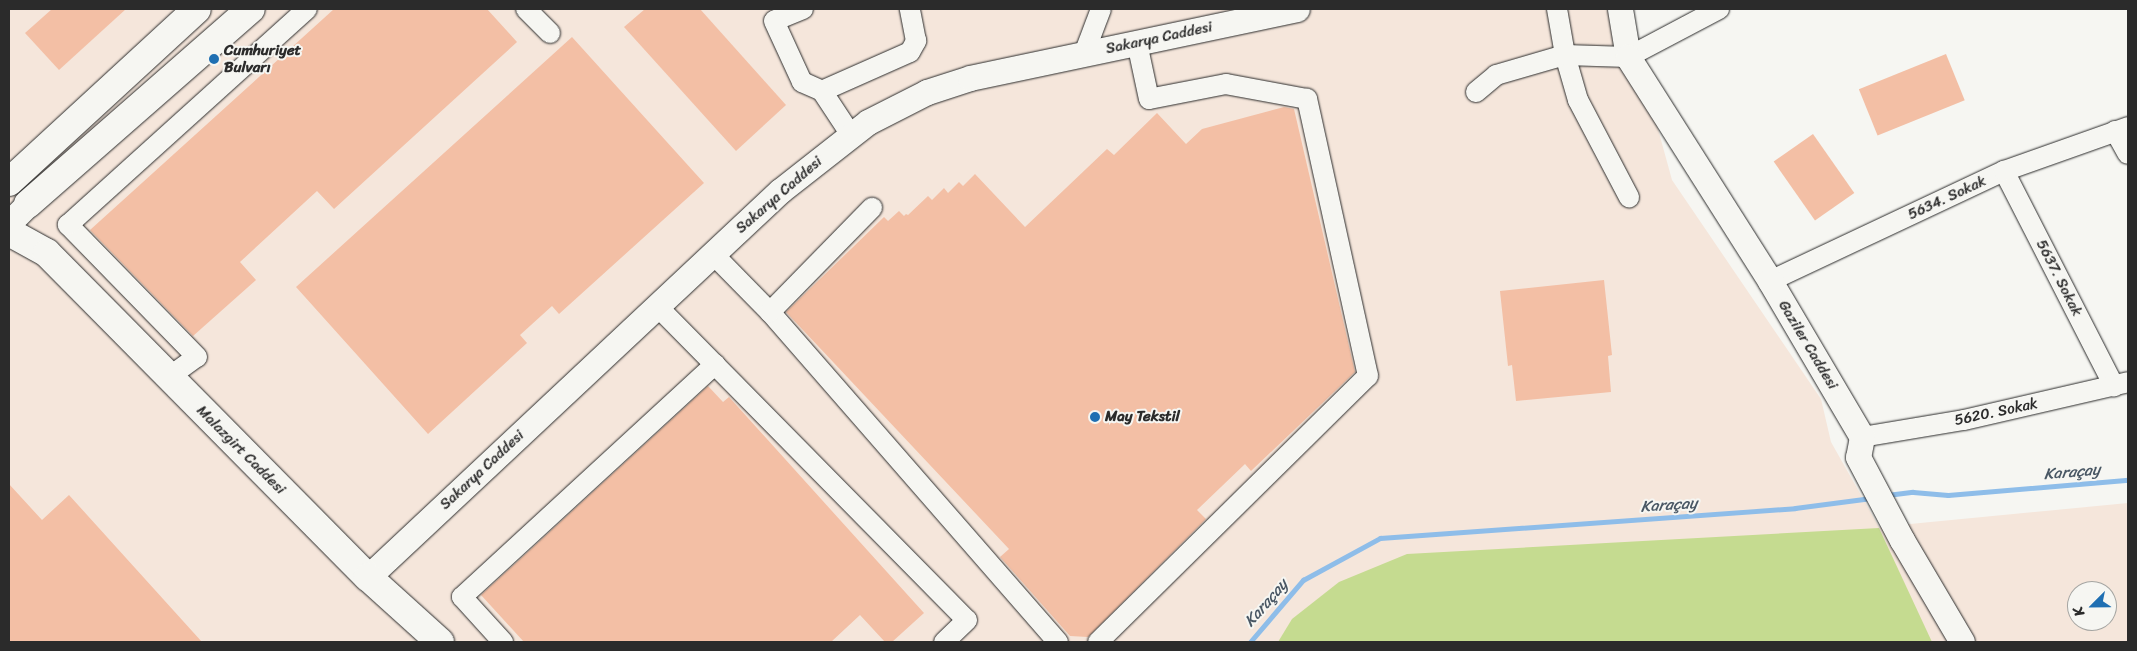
<!DOCTYPE html>
<html>
<head>
<meta charset="utf-8">
<style>
  body { margin:0 }
  #map { position:relative; width:2137px; height:651px; overflow:hidden; background:#f6f6f2; font-family:Sriracha,sans-serif }
  div>[style] { position:absolute }
  .built>* { inset:0; background:#f5e6db }
  .green>* { inset:0; background:#c5db90 }
  .stream>* { height:5px; margin:-2.5px; padding:0 2.5px; transform-origin:2.5px; border-radius:2.5px; background:#8ebde9 }
  .building>* { inset:0; background:#f3bfa5; transform-origin:0 0 }
  .roads { filter:drop-shadow(0 0 1px #2b2b2b) drop-shadow(0 0 1px #2b2b2b) }
  .minor>* { height:20px; margin:-10px; padding:0 10px; transform-origin:10px; border-radius:10px; background:#f6f6f2 }
  .tertiary>* { height:25px; margin:-12.5px; padding:0 12.5px; transform-origin:12.5px; border-radius:12.5px; background:#f6f6f2 }
  .secondary>* { height:28px; margin:-14px; padding:0 14px; transform-origin:14px; border-radius:14px; background:#f6f6f2 }
  .dots>* { width:14px; height:14px; translate:-50% -50%; box-sizing:border-box; border:2px solid #f6f6f2; border-radius:50% }
  span { translate:-50% -50%; white-space:nowrap; text-align:center; line-height:1.15; -webkit-text-stroke:4px #f6f6f2; paint-order:stroke }
  .street-label { font-size:15px; color:#2b2b2b }
  .poi-label { font-size:15px; color:#2b2b2b; font-weight:700 }
  .left { translate:0 -50%; text-align:left }
  .water-label { font-size:16px; color:#495764; font-style:italic }
  .frame { position:absolute; inset:0; border:10px solid #2b2b2b; pointer-events:none }
  .north { position:absolute; left:2067px; top:581px; width:50px; height:50px; box-sizing:border-box; background:#f6f6f2; border:1px solid #a5a5a2; border-radius:50%; rotate:247deg; font-size:14px; font-weight:700; line-height:20px; text-align:center; color:#2b2b2b }
  .north::after { content:''; display:block; margin:auto; width:18px; height:22px; background:#1f6fb2; clip-path:polygon(50% 0,100% 100%,50% 72%,0 100%) }
</style>
</head>
<body>
<div id="map">
  <div class="built">
    <div style="clip-path:polygon(evenodd,9px 9px,1625px 9px,1672px 180px,1821px 399px,1831px 442px,1879px 527px,2128px 503px,2128px 642px,9px 642px,9px 9px,2077px 591px,2107px 591px,2107px 621px,2077px 621px,2077px 591px)"></div>
  </div>
  <div class="green">
    <div style="clip-path:polygon(1879px 528px,1932px 642px,1278px 642px,1292px 619px,1339px 582px,1407px 554px)"></div>
  </div>
  <div class="stream">
    <div style="left:1887px;top:495px;width:26px;rotate:-7deg"></div>
    <div style="left:1913px;top:492px;width:35px;rotate:5deg"></div>
    <div style="left:1948px;top:495px;width:181px;rotate:-4.8deg"></div>
    <div style="left:1250px;top:642px;width:82px;rotate:-49.5deg"></div>
    <div style="left:1303px;top:580px;width:88px;rotate:-28.6deg"></div>
    <div style="left:1380px;top:538px;width:416px;rotate:-4.1deg"></div>
    <div style="left:1795px;top:508px;width:77px;rotate:-7.5deg"></div>
  </div>
  <div class="building">
    <div style="clip-path:polygon(52px 9px,126px 9px,59px 70px,25px 33px)"></div>
    <div style="clip-path:polygon(334px 9px,487px 9px,517px 42px,334px 209px,317px 191px,240px 262px,256px 280px,193px 336px,90px 230px)"></div>
    <div style="clip-path:polygon(645px 9px,700px 9px,786px 105px,736px 151px,624px 27px)"></div>
    <div style="clip-path:polygon(572px 37px,704px 183px,559px 314px,552px 306px,520px 335px,527px 343px,428px 434px,296px 287px)"></div>
    <div style="left:1946px;top:54px;width:50px;height:94px;rotate:68deg"></div>
    <div style="clip-path:polygon(1284px 107px,1294px 109px,1355px 372px,1251px 471px,1245px 464px,1197px 510px,1206px 519px,1088px 637px,1070px 636px,1000px 557px,1009px 549px,786px 312px,884px 217px,888px 221px,899px 211px,904px 216px,906px 214px,908px 215px,928px 196px,932px 200px,944px 188px,948px 193px,959px 182px,963px 186px,975px 174px,1025px 227px,1107px 149px,1114px 155px,1157px 113px,1186px 144px,1202px 129px)"></div>
    <div style="left:1813px;top:134px;width:72px;height:48px;rotate:55deg"></div>
    <div style="clip-path:polygon(1604px 280px,1612px 355px,1608px 356px,1611px 392px,1516px 401px,1512px 365px,1508px 366px,1500px 291px)"></div>
    <div style="clip-path:polygon(708px 386px,723px 402px,729px 397px,924px 613px,892px 642px,885px 642px,860px 615px,831px 642px,524px 642px,481px 595px)"></div>
    <div style="clip-path:polygon(9px 484px,42px 520px,69px 495px,202px 642px,9px 642px)"></div>
  </div>
  <div class="roads">
    <div class="minor">
      <div style="left:526px;top:9px;width:34px;rotate:45deg"></div>
      <div style="left:803px;top:9px;width:31px;rotate:158deg"></div>
      <div style="left:774px;top:21px;width:67px;rotate:65.3deg"></div>
      <div style="left:802px;top:82px;width:22px;rotate:24deg"></div>
      <div style="left:822px;top:91px;width:53px;rotate:56.6deg"></div>
      <div style="left:1557px;top:9px;width:47px;rotate:80.1deg"></div>
      <div style="left:1565px;top:55px;width:47px;rotate:73.9deg"></div>
      <div style="left:1578px;top:100px;width:110px;rotate:62.3deg"></div>
      <div style="left:1084px;top:54px;width:48px;rotate:-69.3deg"></div>
      <div style="left:822px;top:91px;width:96px;rotate:-23.9deg"></div>
      <div style="left:910px;top:52px;width:13px;rotate:-61deg"></div>
      <div style="left:916px;top:41px;width:33px;rotate:-101deg"></div>
      <div style="left:1476px;top:92px;width:26px;rotate:-40deg"></div>
      <div style="left:1496px;top:75px;width:72px;rotate:-16.2deg"></div>
      <div style="left:1565px;top:55px;width:63px;rotate:1.8deg"></div>
      <div style="left:1628px;top:57px;width:103px;rotate:-27.8deg"></div>
      <div style="left:2115px;top:131px;width:26px;rotate:61deg"></div>
      <div style="left:2004px;top:171px;width:242px;rotate:62.9deg"></div>
      <div style="left:713px;top:254px;width:81px;rotate:45.5deg"></div>
      <div style="left:770px;top:312px;width:438px;rotate:48.9deg"></div>
      <div style="left:1770px;top:281px;width:259px;rotate:-25.2deg"></div>
      <div style="left:2004px;top:171px;width:132px;rotate:-19.5deg"></div>
      <div style="left:657px;top:306px;width:441px;rotate:45.4deg"></div>
      <div style="left:967px;top:620px;width:32px;rotate:136deg"></div>
      <div style="left:770px;top:312px;width:146px;rotate:-45.6deg"></div>
      <div style="left:169px;top:377px;width:34px;rotate:-36deg"></div>
      <div style="left:197px;top:357px;width:185px;rotate:-134.3deg"></div>
      <div style="left:68px;top:225px;width:322px;rotate:-42.1deg"></div>
      <div style="left:1862px;top:437px;width:103px;rotate:-9.5deg"></div>
      <div style="left:1964px;top:420px;width:168px;rotate:-13deg"></div>
      <div style="left:503px;top:642px;width:61px;rotate:-132.3deg"></div>
      <div style="left:462px;top:597px;width:344px;rotate:-42.6deg"></div>
      <div style="left:1098px;top:642px;width:379px;rotate:-44.6deg"></div>
      <div style="left:1368px;top:376px;width:284px;rotate:-102.4deg"></div>
      <div style="left:1307px;top:99px;width:82px;rotate:-169.5deg"></div>
      <div style="left:1226px;top:84px;width:78px;rotate:169deg"></div>
      <div style="left:1149px;top:99px;width:57px;rotate:-102.1deg"></div>
    </div>
    <div class="tertiary">
      <div style="left:1620px;top:9px;width:49px;rotate:80.5deg"></div>
      <div style="left:1628px;top:57px;width:265px;rotate:57.6deg"></div>
      <div style="left:1770px;top:281px;width:181px;rotate:59.5deg"></div>
      <div style="left:1862px;top:437px;width:20px;rotate:101deg"></div>
      <div style="left:1858px;top:457px;width:94px;rotate:62.1deg"></div>
      <div style="left:1902px;top:540px;width:118px;rotate:59.5deg"></div>
      <div style="left:9px;top:223px;width:27px;rotate:-45deg"></div>
      <div style="left:368px;top:577px;width:565px;rotate:-43.13deg"></div>
      <div style="left:780px;top:191px;width:112px;rotate:-38.1deg"></div>
      <div style="left:868px;top:122px;width:66px;rotate:-27deg"></div>
      <div style="left:927px;top:92px;width:45px;rotate:-18deg"></div>
      <div style="left:970px;top:78px;width:334px;rotate:-11.9deg"></div>
    </div>
    <div class="secondary">
      <div style="left:9px;top:182px;width:255px;rotate:-42.6deg"></div>
      <div style="left:28px;top:204px;width:296px;rotate:-41.2deg"></div>
      <div style="left:9px;top:232px;width:43px;rotate:28.9deg"></div>
      <div style="left:47px;top:253px;width:456px;rotate:45.3deg"></div>
      <div style="left:368px;top:577px;width:97px;rotate:42.1deg"></div>
    </div>
  </div>
  <div class="dots">
    <div style="left:214px;top:59px;background:#1f6fb2"></div>
    <div style="left:1095px;top:417px;background:#1f6fb2"></div>
  </div>
  <div class="street-label">
    <span style="left:1159px;top:38px;rotate:-12deg">Sakarya Caddesi</span>
    <span style="left:779px;top:195px;rotate:-41deg">Sakarya Caddesi</span>
    <span style="left:1947px;top:198px;rotate:-25deg">5634. Sokak</span>
    <span style="left:2059px;top:278px;rotate:63deg">5637. Sokak</span>
    <span style="left:1808px;top:345px;rotate:59deg">Gaziler Caddesi</span>
    <span style="left:1996px;top:412px;rotate:-12deg">5620. Sokak</span>
    <span style="left:241px;top:450px;rotate:45deg">Malazgirt Caddesi</span>
    <span style="left:482px;top:470px;rotate:-43deg">Sakarya Caddesi</span>
  </div>
  <div class="poi-label">
    <span class="left" style="left:224px;top:59px">Cumhuriyet<br>Bulvarı</span>
    <span class="left" style="left:1105px;top:417px">May Tekstil</span>
  </div>
  <div class="water-label">
    <span style="left:2072px;top:472px;rotate:-5deg">Karaçay</span>
    <span style="left:1669px;top:505px;rotate:-4deg">Karaçay</span>
    <span style="left:1266px;top:603px;rotate:-49deg">Karaçay</span>
  </div>
  <div class="frame"></div>
  <div class="north">K</div>
</div>
</body>
</html>
